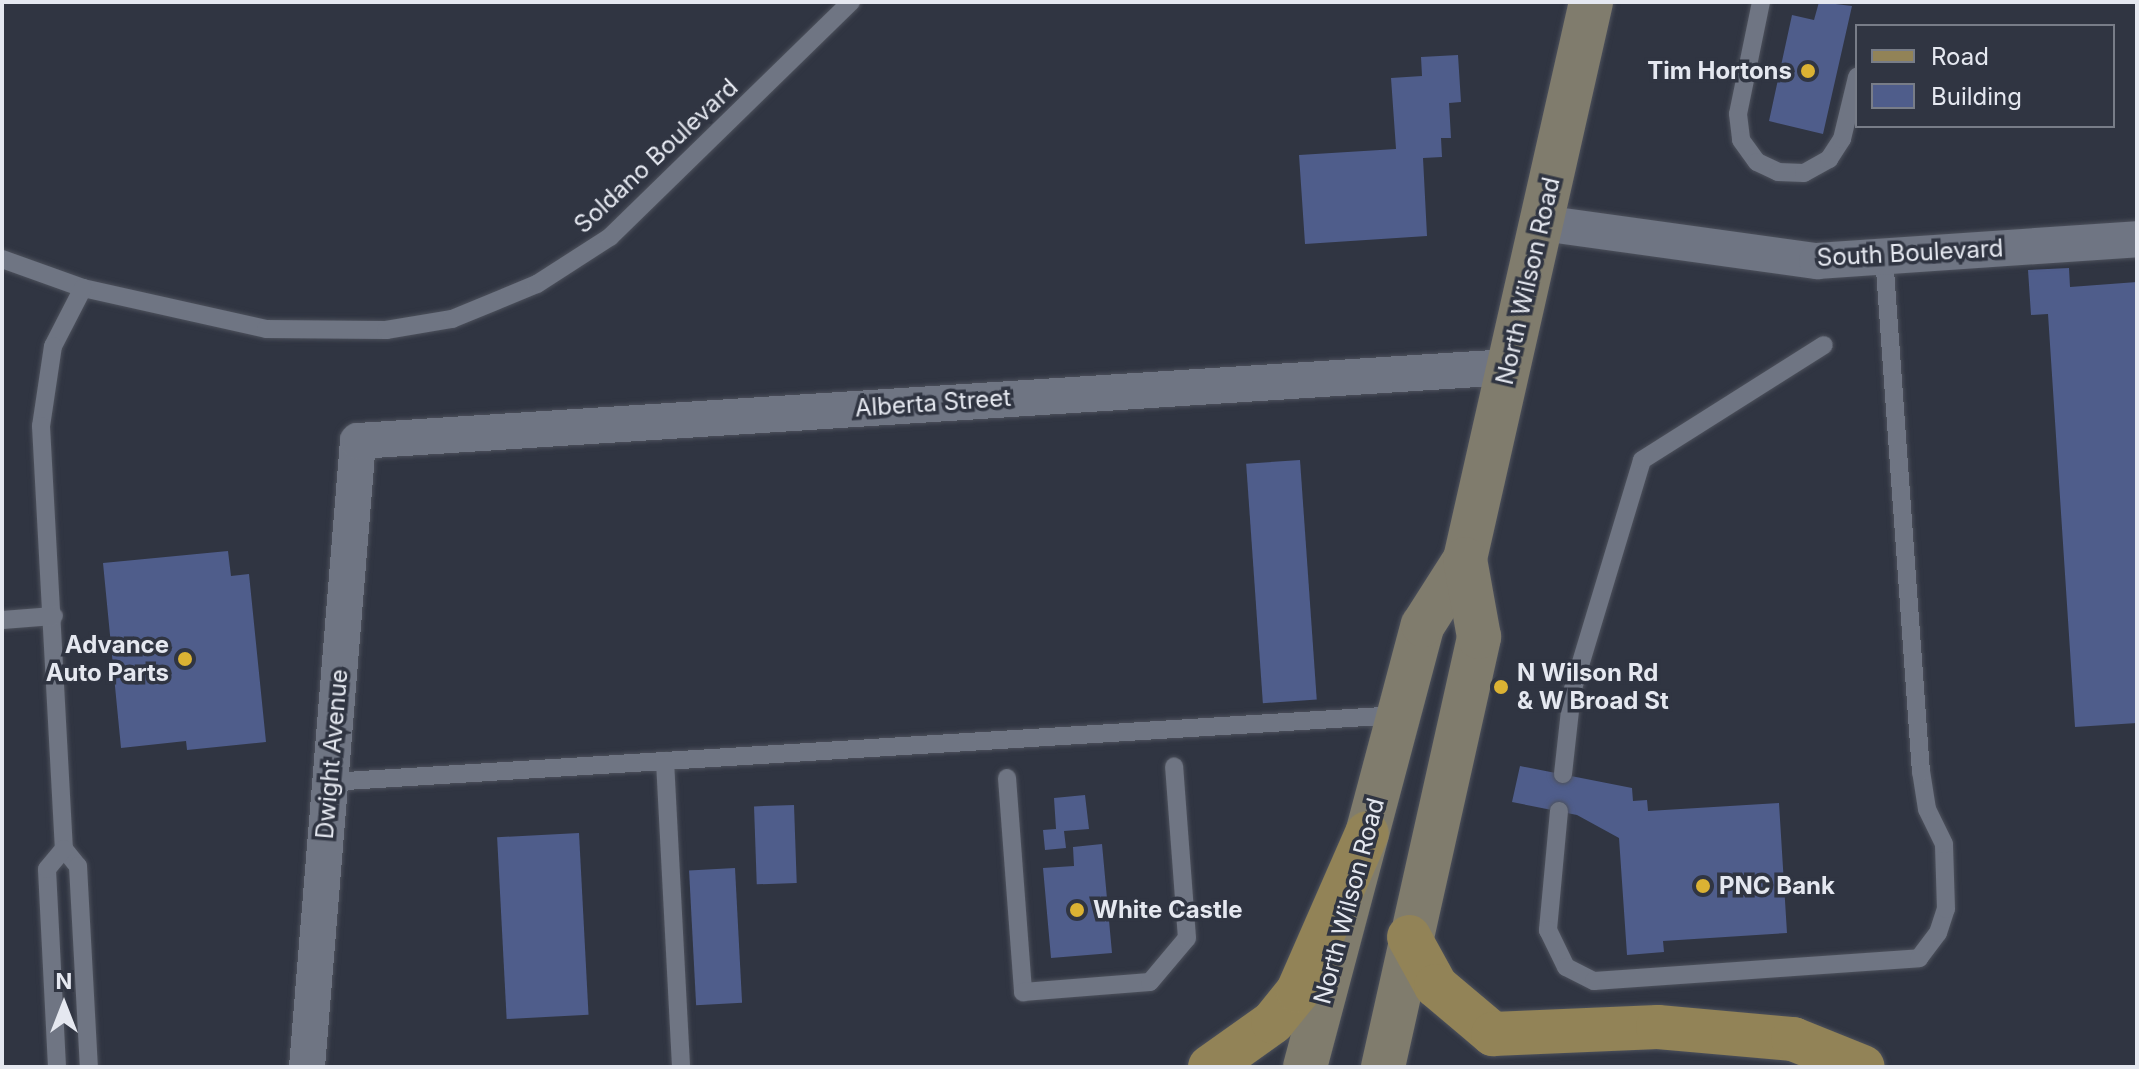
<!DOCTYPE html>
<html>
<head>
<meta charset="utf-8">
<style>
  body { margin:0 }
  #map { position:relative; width:2139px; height:1069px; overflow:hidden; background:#303542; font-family:Inter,sans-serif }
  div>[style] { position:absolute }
  .building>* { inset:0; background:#4f5d8b; transform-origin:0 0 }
  .roads { filter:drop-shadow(0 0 2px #4d515c) drop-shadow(0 0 2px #4d515c) }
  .lane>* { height:18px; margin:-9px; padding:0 9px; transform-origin:9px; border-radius:9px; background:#6f7583 }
  .street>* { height:36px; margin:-18px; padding:0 18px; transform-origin:18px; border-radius:18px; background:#6f7583 }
  .secondary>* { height:44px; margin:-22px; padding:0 22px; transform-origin:22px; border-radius:22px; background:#807c6d }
  .primary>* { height:44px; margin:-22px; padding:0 22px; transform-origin:22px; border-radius:22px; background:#928357 }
  .dots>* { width:22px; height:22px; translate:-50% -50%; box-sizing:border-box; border:4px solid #303542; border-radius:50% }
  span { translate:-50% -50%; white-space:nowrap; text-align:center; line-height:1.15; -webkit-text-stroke:7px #303542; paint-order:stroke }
  .poi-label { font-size:24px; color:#e5e8f0; font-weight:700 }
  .right { translate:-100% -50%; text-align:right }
  .left { translate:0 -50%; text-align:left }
  .street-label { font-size:24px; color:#e5e8f0 }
  .frame { position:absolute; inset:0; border:4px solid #e5e8f0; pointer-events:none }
  .legend { position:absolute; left:1855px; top:24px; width:260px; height:104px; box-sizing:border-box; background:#303542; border:2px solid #787d88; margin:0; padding:10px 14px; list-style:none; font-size:24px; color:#e5e8f0 }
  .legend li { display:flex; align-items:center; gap:16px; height:40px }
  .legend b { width:40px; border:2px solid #787d88 }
  .north { position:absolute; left:24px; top:965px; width:80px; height:80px; -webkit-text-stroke:6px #303542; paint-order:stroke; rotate:0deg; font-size:22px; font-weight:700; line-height:32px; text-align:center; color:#e5e8f0 }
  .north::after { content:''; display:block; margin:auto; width:28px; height:36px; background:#e5e8f0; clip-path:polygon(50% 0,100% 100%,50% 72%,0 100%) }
</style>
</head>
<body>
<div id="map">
  <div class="building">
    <div style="clip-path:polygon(1819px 2px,1852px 6px,1823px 134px,1769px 121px,1792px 15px,1814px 20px)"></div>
    <div style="clip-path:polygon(1458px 55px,1461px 102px,1449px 103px,1451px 138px,1441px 138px,1442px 157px,1423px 158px,1427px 236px,1305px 244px,1299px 155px,1396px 149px,1391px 78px,1422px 76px,1421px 57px)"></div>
    <div style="clip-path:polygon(2069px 268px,2070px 287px,2137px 282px,2137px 723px,2075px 727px,2048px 314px,2031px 315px,2028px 270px)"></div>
    <div style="left:1300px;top:460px;width:240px;height:54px;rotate:86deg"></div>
    <div style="clip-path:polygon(228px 551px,231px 576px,249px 574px,266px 742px,187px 750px,186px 741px,121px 748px,103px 563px)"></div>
    <div style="clip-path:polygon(1520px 766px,1632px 788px,1633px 801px,1647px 800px,1648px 811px,1779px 803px,1787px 933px,1663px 941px,1664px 952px,1627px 955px,1619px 838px,1577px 815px,1512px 802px)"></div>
    <div style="clip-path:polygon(1085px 795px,1089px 829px,1064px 831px,1066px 848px,1045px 850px,1043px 830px,1056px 829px,1054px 798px)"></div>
    <div style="left:794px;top:805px;width:78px;height:40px;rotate:88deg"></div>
    <div style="left:579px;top:833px;width:182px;height:82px;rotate:87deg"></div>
    <div style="clip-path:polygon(1102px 844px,1112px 953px,1051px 958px,1043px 868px,1074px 866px,1073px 847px)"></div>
    <div style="left:735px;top:868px;width:135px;height:46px;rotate:87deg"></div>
  </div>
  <div class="roads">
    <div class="lane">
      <div style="left:1761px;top:2px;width:114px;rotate:101.6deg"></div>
      <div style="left:1738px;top:114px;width:26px;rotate:83deg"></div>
      <div style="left:1741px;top:140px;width:27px;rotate:54deg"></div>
      <div style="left:1757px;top:162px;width:23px;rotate:25deg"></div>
      <div style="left:1778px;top:172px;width:26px;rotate:2deg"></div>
      <div style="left:1804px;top:173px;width:29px;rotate:-29deg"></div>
      <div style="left:1829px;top:159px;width:24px;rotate:-57deg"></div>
      <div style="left:1842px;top:139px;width:64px;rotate:-76.4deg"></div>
      <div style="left:2px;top:259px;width:86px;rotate:19.7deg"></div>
      <div style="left:83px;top:288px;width:188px;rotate:12.6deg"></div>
      <div style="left:266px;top:329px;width:120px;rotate:0.5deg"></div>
      <div style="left:386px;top:330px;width:67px;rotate:-9.5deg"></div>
      <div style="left:452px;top:319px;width:92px;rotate:-22.4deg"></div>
      <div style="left:537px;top:284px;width:87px;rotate:-32.8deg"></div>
      <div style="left:610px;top:237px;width:337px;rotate:-44.3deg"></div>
      <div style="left:83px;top:288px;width:65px;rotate:117.3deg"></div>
      <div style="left:53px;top:346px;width:81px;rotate:98.5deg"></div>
      <div style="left:41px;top:426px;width:424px;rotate:86.9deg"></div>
      <div style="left:64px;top:849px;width:22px;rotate:51deg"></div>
      <div style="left:78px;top:866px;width:201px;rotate:86.9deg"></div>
      <div style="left:2px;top:620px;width:52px;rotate:-4.4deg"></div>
      <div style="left:665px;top:761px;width:306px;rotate:87deg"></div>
      <div style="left:1563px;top:774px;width:82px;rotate:-83.7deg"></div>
      <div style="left:1572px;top:692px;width:242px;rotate:-73.2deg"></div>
      <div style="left:1642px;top:460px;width:215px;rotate:-32.3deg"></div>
      <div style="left:1007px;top:778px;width:215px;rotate:85.7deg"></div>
      <div style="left:1023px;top:992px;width:127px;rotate:-4.5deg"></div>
      <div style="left:1150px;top:982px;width:57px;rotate:-49.9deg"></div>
      <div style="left:1187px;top:938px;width:172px;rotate:-94.3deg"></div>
      <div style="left:330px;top:782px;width:1069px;rotate:-3.59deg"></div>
      <div style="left:1559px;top:811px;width:120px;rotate:95.3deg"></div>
      <div style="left:1548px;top:930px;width:41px;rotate:64.1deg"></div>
      <div style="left:1566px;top:967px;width:31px;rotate:27deg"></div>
      <div style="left:1594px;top:981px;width:326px;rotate:-4deg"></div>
      <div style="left:1919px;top:958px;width:31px;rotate:-53deg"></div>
      <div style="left:1938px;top:933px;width:25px;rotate:-72deg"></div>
      <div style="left:1946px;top:909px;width:65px;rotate:-91.8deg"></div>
      <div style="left:1944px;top:844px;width:39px;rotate:-116deg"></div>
      <div style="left:1927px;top:809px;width:37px;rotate:-99deg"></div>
      <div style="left:1921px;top:772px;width:517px;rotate:-94.1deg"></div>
      <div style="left:57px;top:1067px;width:198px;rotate:-92.9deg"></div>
      <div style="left:47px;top:869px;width:26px;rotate:-50deg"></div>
    </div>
    <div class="street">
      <div style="left:1542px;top:223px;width:278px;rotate:7.9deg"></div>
      <div style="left:1817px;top:261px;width:321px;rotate:-3.9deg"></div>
      <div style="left:307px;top:1067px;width:628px;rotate:-85.34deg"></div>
      <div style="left:358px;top:441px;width:1151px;rotate:-3.68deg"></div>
    </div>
    <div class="secondary">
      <div style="left:1305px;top:1067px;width:457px;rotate:-75.1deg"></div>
      <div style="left:1423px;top:625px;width:78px;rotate:-57.5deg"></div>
      <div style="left:1465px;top:559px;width:571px;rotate:-77.25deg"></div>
      <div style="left:1383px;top:1067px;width:441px;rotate:-77.4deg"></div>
      <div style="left:1479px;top:637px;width:79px;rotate:-100.2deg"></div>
    </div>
    <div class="primary">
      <div style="left:1409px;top:937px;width:56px;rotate:61.1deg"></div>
      <div style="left:1436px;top:986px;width:75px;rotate:40.1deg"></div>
      <div style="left:1493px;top:1034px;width:165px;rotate:-2.4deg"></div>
      <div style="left:1658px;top:1027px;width:136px;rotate:5.1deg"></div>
      <div style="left:1793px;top:1039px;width:75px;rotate:21.8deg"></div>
      <div style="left:1210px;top:1067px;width:77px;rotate:-35.5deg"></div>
      <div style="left:1273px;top:1022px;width:40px;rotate:-51deg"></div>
      <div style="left:1298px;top:991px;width:172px;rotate:-66.4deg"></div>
    </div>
  </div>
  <div class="dots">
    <div style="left:1808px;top:71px;background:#dbb233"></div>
    <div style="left:185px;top:659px;background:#dbb233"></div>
    <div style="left:1501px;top:687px;background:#dbb233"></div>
    <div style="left:1703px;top:886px;background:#dbb233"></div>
    <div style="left:1077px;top:910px;background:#dbb233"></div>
  </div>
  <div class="poi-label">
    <span class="right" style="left:1792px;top:71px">Tim Hortons</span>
    <span class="right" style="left:169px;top:659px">Advance<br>Auto Parts</span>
    <span class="left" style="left:1517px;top:687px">N Wilson Rd<br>&amp; W Broad St</span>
    <span class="left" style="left:1719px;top:886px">PNC Bank</span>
    <span class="left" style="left:1093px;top:910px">White Castle</span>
  </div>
  <div class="street-label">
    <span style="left:656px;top:156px;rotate:-43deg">Soldano Boulevard</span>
    <span style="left:1910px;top:253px;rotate:-3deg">South Boulevard</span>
    <span style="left:1528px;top:281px;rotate:-77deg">North Wilson Road</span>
    <span style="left:933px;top:403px;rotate:-4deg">Alberta Street</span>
    <span style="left:332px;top:754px;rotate:-85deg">Dwight Avenue</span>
    <span style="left:1349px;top:901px;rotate:-75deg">North Wilson Road</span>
  </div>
  <div class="frame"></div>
  <ul class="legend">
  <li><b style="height:10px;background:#928357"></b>Road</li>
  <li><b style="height:22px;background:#4f5d8b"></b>Building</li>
  </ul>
  <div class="north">N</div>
</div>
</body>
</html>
